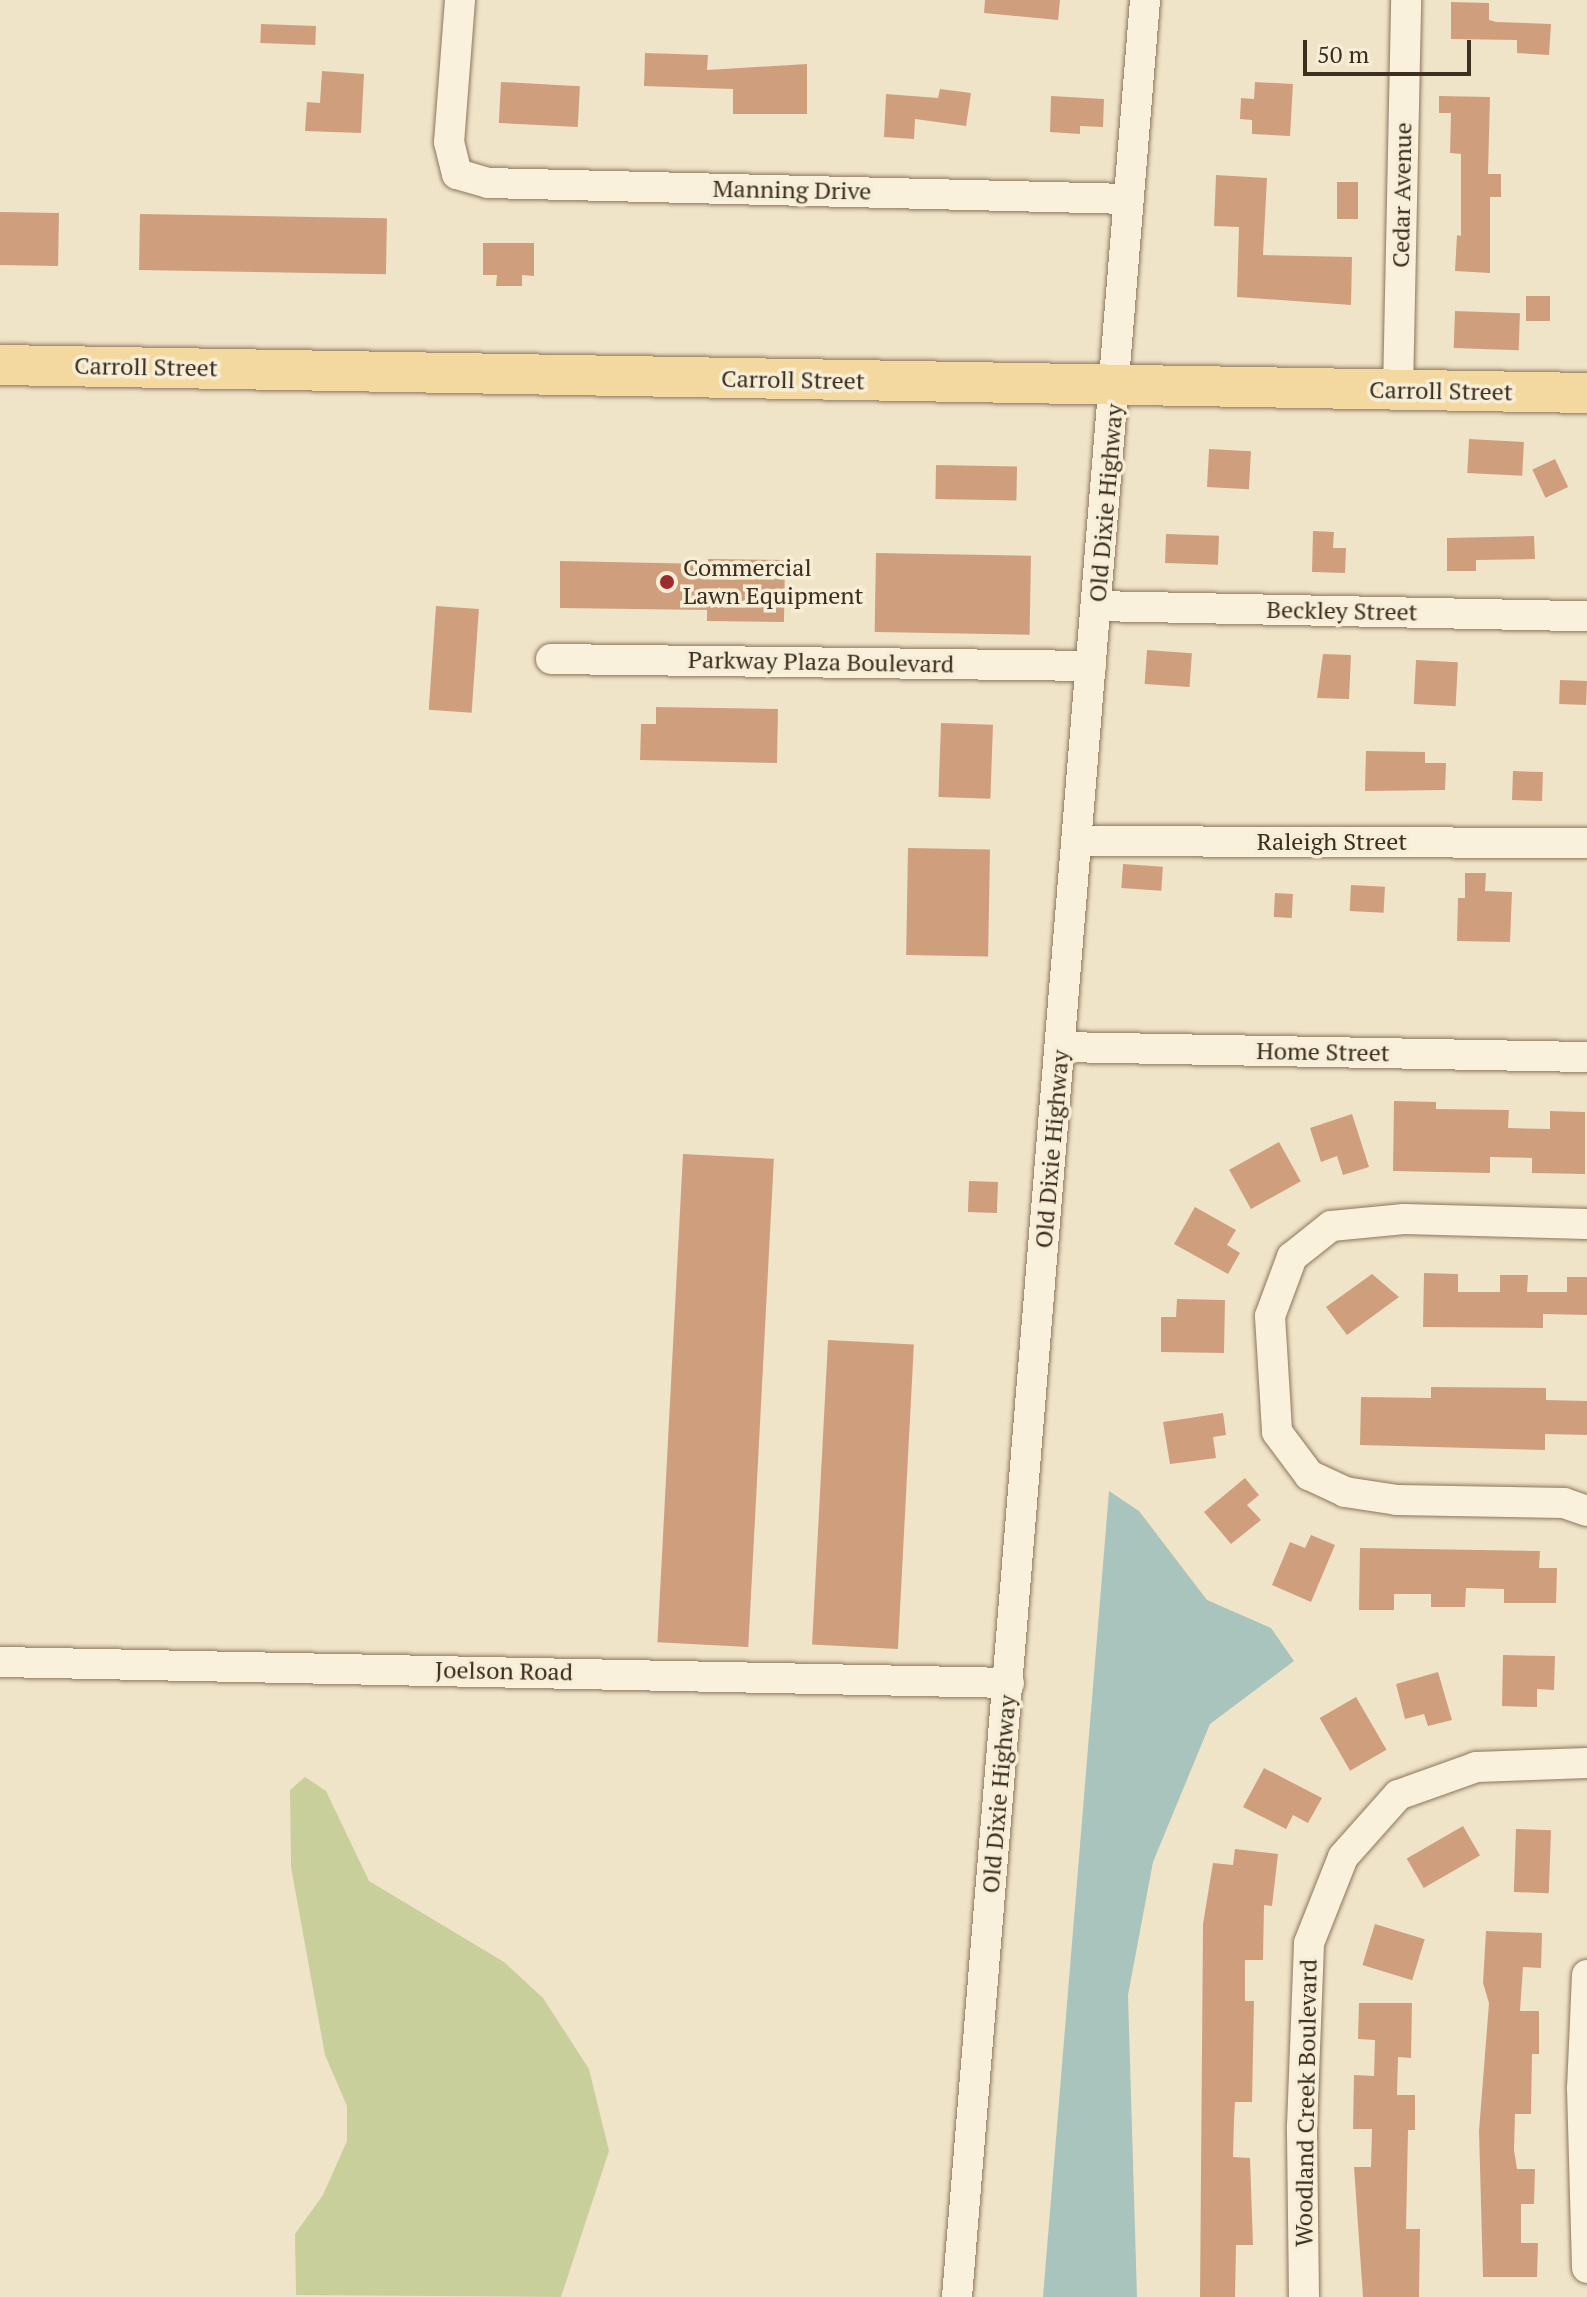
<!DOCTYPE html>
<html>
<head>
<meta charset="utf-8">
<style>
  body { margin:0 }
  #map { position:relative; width:1587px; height:2297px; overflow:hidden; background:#f0e4c8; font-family:"PT Serif",serif }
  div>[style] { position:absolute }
  .green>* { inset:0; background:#c9cf9b }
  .water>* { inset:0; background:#a9c4bc }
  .building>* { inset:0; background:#cf9f7d; transform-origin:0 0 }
  .roads { filter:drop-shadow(0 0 2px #8d765c) drop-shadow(0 0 2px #8d765c) }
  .minor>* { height:30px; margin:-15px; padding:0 15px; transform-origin:15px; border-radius:15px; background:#faf1dc }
  .major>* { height:40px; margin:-20px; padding:0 20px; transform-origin:20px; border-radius:20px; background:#f3d9a0 }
  .dots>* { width:22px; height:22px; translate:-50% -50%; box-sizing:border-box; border:4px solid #f7eed8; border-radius:50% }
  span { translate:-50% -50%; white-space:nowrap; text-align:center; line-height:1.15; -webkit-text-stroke:7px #f7eed8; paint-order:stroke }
  .street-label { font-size:24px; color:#3d2e20 }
  .poi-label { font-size:24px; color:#3d2e20 }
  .left { translate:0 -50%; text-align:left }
  .scale { position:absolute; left:1303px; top:40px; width:168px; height:36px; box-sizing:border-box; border:4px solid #3d2e20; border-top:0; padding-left:10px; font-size:24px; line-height:28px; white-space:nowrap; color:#3d2e20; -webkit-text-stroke:6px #f7eed8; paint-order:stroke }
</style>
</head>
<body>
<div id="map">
  <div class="green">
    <div style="clip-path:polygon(305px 1777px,326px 1791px,369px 1881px,504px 1962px,543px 1998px,589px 2069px,609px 2151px,561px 2297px,296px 2295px,295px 2234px,323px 2195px,347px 2141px,347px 2106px,325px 2055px,291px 1867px,290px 1790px)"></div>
  </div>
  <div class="water">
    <div style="clip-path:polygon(1109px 1491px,1139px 1511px,1207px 1600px,1271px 1628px,1294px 1661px,1210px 1724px,1153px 1862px,1128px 1995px,1137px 2297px,1043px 2297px)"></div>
  </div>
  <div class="building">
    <div style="clip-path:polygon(985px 0,1060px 0,1058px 20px,984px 13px)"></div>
    <div style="clip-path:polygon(1451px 2px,1489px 3px,1489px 20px,1496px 22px,1551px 24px,1549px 55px,1517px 53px,1517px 40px,1451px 39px)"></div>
    <div style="left:261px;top:24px;width:55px;height:19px;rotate:2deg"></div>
    <div style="clip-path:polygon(645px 53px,708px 55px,707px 70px,807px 64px,807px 114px,733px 114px,733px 89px,644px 86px)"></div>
    <div style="clip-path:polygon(322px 71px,364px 74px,361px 133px,305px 131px,307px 102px,320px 103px)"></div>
    <div style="left:501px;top:82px;width:79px;height:41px;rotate:3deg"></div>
    <div style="clip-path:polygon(1255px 82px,1293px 84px,1290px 136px,1252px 134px,1252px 120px,1240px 119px,1241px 98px,1254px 99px)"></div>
    <div style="clip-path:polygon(940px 89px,971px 93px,966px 126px,915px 119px,914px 139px,884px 137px,886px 94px,938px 98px)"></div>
    <div style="clip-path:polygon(1051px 96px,1104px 99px,1103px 127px,1080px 126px,1080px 134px,1050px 132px)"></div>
    <div style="clip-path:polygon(1439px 96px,1490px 97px,1488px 174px,1501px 174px,1501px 197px,1490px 197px,1490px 273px,1455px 271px,1457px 235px,1461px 236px,1461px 154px,1450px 153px,1451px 113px,1439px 113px)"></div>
    <div style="clip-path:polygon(1216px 175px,1267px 178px,1263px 255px,1352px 257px,1351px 305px,1237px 297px,1239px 227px,1214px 226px)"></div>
    <div style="left:1337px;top:182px;width:21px;height:37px"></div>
    <div style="left:0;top:212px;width:59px;height:53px;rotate:1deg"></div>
    <div style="left:140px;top:214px;width:247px;height:56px;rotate:1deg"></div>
    <div style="clip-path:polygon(483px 243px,534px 243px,534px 276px,522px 275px,522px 286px,496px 286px,497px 275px,483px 275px)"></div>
    <div style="left:1526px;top:296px;width:24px;height:25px"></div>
    <div style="left:1455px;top:311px;width:65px;height:37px;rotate:2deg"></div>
    <div style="left:1469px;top:439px;width:55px;height:34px;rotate:3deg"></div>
    <div style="left:1209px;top:449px;width:42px;height:38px;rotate:3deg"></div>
    <div style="left:1555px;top:459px;width:31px;height:25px;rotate:65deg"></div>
    <div style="left:936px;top:465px;width:81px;height:34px;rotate:1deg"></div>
    <div style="clip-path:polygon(1313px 531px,1334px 532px,1333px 548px,1346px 548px,1345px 573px,1312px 572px)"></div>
    <div style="left:1166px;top:534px;width:53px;height:29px;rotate:2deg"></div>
    <div style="clip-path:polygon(1534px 536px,1535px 559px,1476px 560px,1476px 571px,1447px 571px,1447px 538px)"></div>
    <div style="left:876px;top:553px;width:155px;height:79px;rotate:1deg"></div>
    <div style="clip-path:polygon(708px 559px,785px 560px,784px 622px,707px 621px,707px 610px,560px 608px,560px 561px,708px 564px)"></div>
    <div style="left:436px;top:606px;width:43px;height:104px;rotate:4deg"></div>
    <div style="left:1147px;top:650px;width:45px;height:34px;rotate:4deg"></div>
    <div style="clip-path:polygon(1323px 654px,1351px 655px,1349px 699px,1317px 698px)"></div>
    <div style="left:1416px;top:660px;width:42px;height:44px;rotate:3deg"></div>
    <div style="left:1560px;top:680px;width:27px;height:24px;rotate:2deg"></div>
    <div style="clip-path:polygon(656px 707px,778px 709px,777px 763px,640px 760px,641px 724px,656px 724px)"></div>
    <div style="left:941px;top:723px;width:52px;height:74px;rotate:2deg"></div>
    <div style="clip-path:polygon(1366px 751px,1425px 752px,1425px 763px,1446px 763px,1445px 790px,1365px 791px)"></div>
    <div style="left:1513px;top:771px;width:30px;height:29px;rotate:2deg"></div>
    <div style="left:908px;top:848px;width:82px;height:107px;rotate:1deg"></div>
    <div style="left:1123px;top:864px;width:40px;height:24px;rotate:4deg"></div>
    <div style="clip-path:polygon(1465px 873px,1486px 873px,1485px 891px,1512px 892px,1510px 942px,1457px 941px,1458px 898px,1465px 898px)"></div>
    <div style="left:1351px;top:885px;width:34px;height:26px;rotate:3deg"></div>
    <div style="left:1275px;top:893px;width:18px;height:24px;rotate:3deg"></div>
    <div style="clip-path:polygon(1394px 1101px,1436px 1102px,1436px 1109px,1509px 1110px,1508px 1128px,1550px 1129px,1550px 1111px,1585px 1112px,1585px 1174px,1532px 1173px,1532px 1158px,1490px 1157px,1490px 1173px,1393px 1171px)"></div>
    <div style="clip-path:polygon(1352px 1114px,1369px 1167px,1343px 1175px,1337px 1156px,1321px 1162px,1310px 1128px)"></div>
    <div style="left:1279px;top:1142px;width:45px;height:57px;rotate:61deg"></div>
    <div style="left:683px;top:1154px;width:91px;height:489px;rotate:3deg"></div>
    <div style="left:969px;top:1181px;width:29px;height:31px;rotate:2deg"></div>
    <div style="clip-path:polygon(1195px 1207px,1236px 1230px,1227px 1245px,1240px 1253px,1228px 1274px,1174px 1244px)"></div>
    <div style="clip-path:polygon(1424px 1273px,1458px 1274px,1458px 1292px,1500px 1292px,1500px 1275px,1528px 1275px,1527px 1292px,1567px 1292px,1567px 1277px,1587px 1277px,1587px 1315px,1543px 1314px,1543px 1328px,1423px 1327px)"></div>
    <div style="clip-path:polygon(1372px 1274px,1399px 1297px,1347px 1335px,1326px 1307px)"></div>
    <div style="clip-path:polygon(1177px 1299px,1225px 1300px,1224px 1353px,1161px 1352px,1161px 1317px,1176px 1317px)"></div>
    <div style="left:828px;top:1340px;width:86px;height:305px;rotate:3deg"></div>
    <div style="clip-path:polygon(1431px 1387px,1546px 1388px,1546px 1400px,1587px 1401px,1587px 1435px,1545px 1434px,1545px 1450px,1360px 1445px,1361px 1397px,1431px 1398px)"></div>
    <div style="clip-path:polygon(1223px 1413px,1226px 1435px,1213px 1437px,1216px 1458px,1170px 1464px,1163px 1422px)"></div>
    <div style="clip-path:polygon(1245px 1478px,1259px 1495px,1247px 1505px,1261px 1520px,1231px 1544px,1204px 1512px)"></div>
    <div style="clip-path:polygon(1311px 1535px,1335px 1545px,1311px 1602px,1272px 1585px,1290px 1542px,1305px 1548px)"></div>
    <div style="clip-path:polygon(1360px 1548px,1540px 1551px,1539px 1568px,1557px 1568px,1556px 1603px,1504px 1603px,1504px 1589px,1466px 1588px,1465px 1607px,1431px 1607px,1431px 1594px,1394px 1594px,1394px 1610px,1359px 1610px)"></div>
    <div style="clip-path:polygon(1503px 1655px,1555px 1656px,1554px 1690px,1537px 1689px,1537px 1707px,1502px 1706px)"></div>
    <div style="clip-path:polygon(1438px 1672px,1452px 1720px,1428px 1726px,1424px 1714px,1405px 1719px,1396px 1684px)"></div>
    <div style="left:1356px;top:1697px;width:61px;height:42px;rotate:60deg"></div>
    <div style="clip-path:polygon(1264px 1768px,1322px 1798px,1308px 1823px,1293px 1815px,1286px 1829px,1243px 1807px)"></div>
    <div style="left:1463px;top:1826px;width:34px;height:65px;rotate:60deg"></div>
    <div style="left:1516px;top:1829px;width:35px;height:63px;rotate:2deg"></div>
    <div style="clip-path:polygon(1235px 1849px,1278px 1854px,1272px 1906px,1264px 1905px,1263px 1960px,1245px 1960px,1245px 2001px,1254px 2001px,1252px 2102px,1235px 2102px,1234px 2120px,1233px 2157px,1250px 2158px,1253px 2245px,1236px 2245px,1235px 2297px,1200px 2297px,1203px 1924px,1213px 1863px,1233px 1865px)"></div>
    <div style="left:1375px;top:1924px;width:52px;height:43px;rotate:17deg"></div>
    <div style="clip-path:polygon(1486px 1931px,1542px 1933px,1541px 1968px,1523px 1967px,1520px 2011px,1539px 2011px,1539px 2054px,1532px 2054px,1531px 2114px,1515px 2114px,1514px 2150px,1517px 2169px,1535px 2169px,1534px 2204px,1521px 2204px,1521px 2243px,1538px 2243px,1537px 2277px,1483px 2277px,1479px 2131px,1489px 2003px,1483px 1983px)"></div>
    <div style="clip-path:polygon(1359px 2003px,1412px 2003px,1411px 2058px,1398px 2057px,1397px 2095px,1415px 2095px,1415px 2130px,1408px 2130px,1406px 2229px,1420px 2229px,1419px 2297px,1363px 2297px,1354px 2167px,1371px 2167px,1372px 2129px,1353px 2129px,1354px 2075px,1374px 2076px,1375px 2040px,1358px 2039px)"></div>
  </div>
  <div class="roads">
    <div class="minor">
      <div style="left:460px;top:0;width:142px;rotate:94.4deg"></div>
      <div style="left:449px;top:142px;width:33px;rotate:76deg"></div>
      <div style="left:457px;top:174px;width:32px;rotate:16deg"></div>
      <div style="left:488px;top:183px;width:640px;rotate:1.43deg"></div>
      <div style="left:1398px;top:391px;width:391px;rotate:-88.8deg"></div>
      <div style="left:1096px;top:606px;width:491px;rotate:1.2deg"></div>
      <div style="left:551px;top:659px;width:540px;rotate:0.74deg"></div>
      <div style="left:1078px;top:841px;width:509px;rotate:0.23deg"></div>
      <div style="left:1060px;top:1047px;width:527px;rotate:1.09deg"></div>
      <div style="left:1587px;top:1224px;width:183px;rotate:-178.4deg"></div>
      <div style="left:1404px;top:1219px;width:73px;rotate:174.5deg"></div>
      <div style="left:1331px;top:1226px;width:50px;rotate:141.5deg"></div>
      <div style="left:1292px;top:1257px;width:63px;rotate:110.4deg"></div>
      <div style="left:1270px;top:1316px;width:116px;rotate:86.5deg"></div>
      <div style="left:1277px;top:1432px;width:54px;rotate:53.3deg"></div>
      <div style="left:1309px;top:1475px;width:40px;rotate:25deg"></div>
      <div style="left:1345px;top:1492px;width:53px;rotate:8.7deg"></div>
      <div style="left:1397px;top:1500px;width:167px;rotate:1deg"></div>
      <div style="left:1564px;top:1503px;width:24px;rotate:19deg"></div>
      <div style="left:0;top:1662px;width:1009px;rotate:1.19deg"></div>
      <div style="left:1587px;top:1975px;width:113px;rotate:92.5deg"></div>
      <div style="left:1582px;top:2088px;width:180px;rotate:88.4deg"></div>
      <div style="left:957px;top:2297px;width:2305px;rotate:-85.32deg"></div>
      <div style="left:1304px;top:2297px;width:171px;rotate:-90.7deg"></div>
      <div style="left:1302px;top:2126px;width:183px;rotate:-87.8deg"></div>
      <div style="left:1309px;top:1943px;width:92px;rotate:-68.4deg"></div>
      <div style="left:1343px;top:1857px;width:83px;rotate:-48.4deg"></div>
      <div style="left:1398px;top:1795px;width:83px;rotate:-19.7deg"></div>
      <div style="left:1476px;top:1767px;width:111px;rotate:-2.1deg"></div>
    </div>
    <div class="major">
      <div style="left:0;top:365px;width:1587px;rotate:1.01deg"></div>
    </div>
  </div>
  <div class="dots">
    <div style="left:667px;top:582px;background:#9e2a2b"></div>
  </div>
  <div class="street-label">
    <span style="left:792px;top:190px;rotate:1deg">Manning Drive</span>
    <span style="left:1402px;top:195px;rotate:-89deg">Cedar Avenue</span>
    <span style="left:146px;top:367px;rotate:1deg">Carroll Street</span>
    <span style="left:793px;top:380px;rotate:1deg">Carroll Street</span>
    <span style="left:1441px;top:391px;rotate:1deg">Carroll Street</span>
    <span style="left:1106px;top:503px;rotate:-85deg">Old Dixie Highway</span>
    <span style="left:1342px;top:611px;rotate:1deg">Beckley Street</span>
    <span style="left:821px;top:662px;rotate:1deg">Parkway Plaza Boulevard</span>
    <span style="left:1332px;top:842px">Raleigh Street</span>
    <span style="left:1323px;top:1052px;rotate:1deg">Home Street</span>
    <span style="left:1052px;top:1149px;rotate:-85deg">Old Dixie Highway</span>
    <span style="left:504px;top:1671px;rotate:1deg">Joelson Road</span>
    <span style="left:999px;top:1794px;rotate:-85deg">Old Dixie Highway</span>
    <span style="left:1306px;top:2103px;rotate:-89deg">Woodland Creek Boulevard</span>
  </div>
  <div class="poi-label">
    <span class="left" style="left:683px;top:582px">Commercial<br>Lawn Equipment</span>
  </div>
  <div class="scale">50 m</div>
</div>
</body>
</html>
